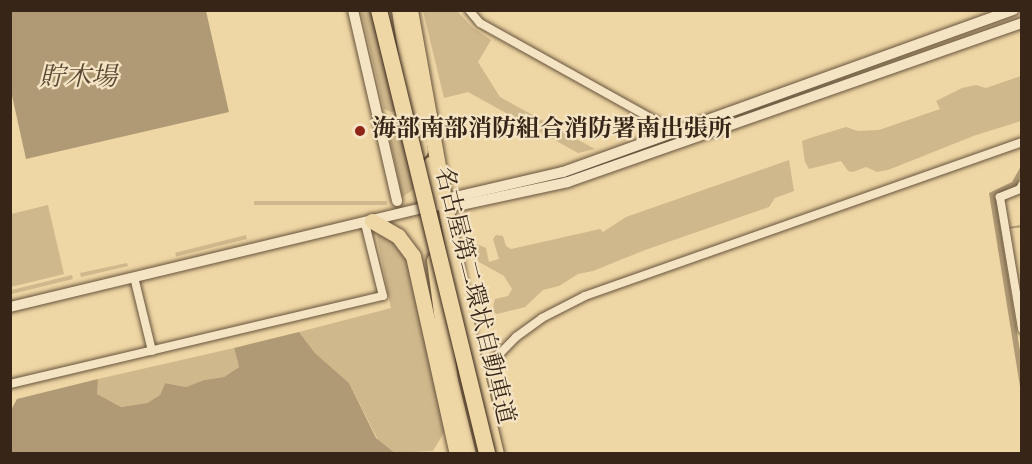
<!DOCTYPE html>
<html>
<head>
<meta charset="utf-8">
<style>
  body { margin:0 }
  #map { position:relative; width:1032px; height:464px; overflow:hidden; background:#efd6a5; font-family:Vollkorn,"Noto Serif JP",serif }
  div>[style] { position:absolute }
  .green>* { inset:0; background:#d0b88d; transform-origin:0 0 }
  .water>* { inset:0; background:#b09a75 }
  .stream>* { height:2px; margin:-1px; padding:0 1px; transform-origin:1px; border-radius:1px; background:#b09a75 }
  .roads { filter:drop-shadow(0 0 2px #65523b) drop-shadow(0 0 2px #65523b) }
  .minor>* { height:8px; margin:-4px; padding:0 4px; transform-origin:4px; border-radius:4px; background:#f5e4c4 }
  .tertiary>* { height:10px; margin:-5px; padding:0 5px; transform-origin:5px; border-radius:5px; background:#f5e4c4 }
  .trunk>* { height:15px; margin:-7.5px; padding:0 7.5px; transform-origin:7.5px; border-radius:7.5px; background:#efd6a5 }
  .bridges { filter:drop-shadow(0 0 2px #372618) drop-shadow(0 0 2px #372618) }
  .motorway-bridge>* { height:16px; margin:-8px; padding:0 8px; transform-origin:8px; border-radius:8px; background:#efd6a5 }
  .dots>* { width:16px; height:16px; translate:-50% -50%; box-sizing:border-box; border:3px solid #f5e4c4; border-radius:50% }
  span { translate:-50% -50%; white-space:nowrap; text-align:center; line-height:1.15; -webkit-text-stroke:4.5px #f5e4c4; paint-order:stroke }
  .poi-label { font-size:24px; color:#372618; font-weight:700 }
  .left { translate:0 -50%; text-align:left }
  .street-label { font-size:24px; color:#372618 }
  .water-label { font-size:26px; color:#5b4934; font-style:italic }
  .frame { position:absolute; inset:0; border:12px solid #372618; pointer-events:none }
</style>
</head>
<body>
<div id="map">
  <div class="green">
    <div style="clip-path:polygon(361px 11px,387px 11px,406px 109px,391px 112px,384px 109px)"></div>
    <div style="clip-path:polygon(423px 11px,457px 11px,472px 27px,491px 40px,478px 62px,500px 97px,595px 149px,578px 153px,468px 92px,444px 98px)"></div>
    <div style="clip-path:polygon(1021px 76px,1021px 121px,976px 135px,888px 170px,877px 172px,866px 167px,853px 172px,848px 171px,841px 161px,809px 169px,805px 162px,802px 141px,807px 139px,846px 127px,858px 131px,879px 130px,940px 109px,936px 101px,962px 88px,976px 85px,986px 88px)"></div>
    <div style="clip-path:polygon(408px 119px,416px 184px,413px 190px,402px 197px,388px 130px,393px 122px)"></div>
    <div style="clip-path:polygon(789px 160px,794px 191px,775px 198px,769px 207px,645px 250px,593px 271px,578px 274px,559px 286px,543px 290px,525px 307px,497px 314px,492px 312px,495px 299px,508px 296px,512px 289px,504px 276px,479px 262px,472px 247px,475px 243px,486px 248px,489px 262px,499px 259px,493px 239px,496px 235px,503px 236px,506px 246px,511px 249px,600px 229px,603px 232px,626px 217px)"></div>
    <div style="left:387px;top:201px;width:4px;height:133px;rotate:90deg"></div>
    <div style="clip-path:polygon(48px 205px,64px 274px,11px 287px,11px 214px)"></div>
    <div style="clip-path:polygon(385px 234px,410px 249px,449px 424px,433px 451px,395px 453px,378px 440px,349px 383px,315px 353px,299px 332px,391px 308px,407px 392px,377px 236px)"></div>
    <div style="left:246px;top:235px;width:4px;height:73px;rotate:76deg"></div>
    <div style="clip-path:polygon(127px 263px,128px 266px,81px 277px,80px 273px)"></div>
    <div style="left:72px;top:275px;width:4px;height:63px;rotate:76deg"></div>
    <div style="clip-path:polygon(234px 348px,239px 367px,224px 377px,204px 380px,186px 387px,165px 383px,160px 395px,147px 403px,121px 407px,96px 394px,98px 379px)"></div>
  </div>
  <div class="water">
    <div style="clip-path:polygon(10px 11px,206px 11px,229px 112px,26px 159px,11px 91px)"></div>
    <div style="clip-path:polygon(1021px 166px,1021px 175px,1016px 187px,995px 195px,1021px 357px,1021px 393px,989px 193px,1012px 182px)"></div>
    <div style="clip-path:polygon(299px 332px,315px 353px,349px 383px,376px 438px,395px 453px,11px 453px,11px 410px,17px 399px,98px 379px,97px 394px,121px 407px,147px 403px,160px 395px,165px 383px,186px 387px,204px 380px,224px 377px,239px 367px,234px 348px)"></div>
  </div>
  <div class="stream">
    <div style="left:1008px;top:228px;width:14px;rotate:-8deg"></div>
  </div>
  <div class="roads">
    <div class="minor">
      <div style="left:469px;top:10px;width:17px;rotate:50deg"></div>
      <div style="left:480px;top:23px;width:222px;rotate:29.1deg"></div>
      <div style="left:1022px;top:185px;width:4px;rotate:117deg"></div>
      <div style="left:1020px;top:189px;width:22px;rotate:158deg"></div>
      <div style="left:1000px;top:197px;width:134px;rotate:80.5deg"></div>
      <div style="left:134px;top:277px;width:76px;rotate:76.3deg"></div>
      <div style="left:477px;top:377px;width:56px;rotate:-45.7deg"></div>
      <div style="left:516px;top:337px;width:32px;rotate:-36deg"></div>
      <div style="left:542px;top:318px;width:48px;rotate:-27.1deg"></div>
      <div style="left:585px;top:296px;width:463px;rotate:-19.4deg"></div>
      <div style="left:10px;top:384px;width:383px;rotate:-13.3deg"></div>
      <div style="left:383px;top:296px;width:75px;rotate:-103.9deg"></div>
    </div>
    <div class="tertiary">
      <div style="left:353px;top:10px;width:196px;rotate:77deg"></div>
      <div style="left:447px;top:204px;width:14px;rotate:-34deg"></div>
      <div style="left:459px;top:196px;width:107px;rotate:-13deg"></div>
      <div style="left:563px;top:172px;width:479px;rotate:-19.8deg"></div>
      <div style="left:10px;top:307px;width:430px;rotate:-13.5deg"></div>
      <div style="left:428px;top:207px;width:19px;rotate:-9deg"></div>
      <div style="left:447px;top:204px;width:14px;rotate:4deg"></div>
      <div style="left:461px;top:205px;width:109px;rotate:-12.1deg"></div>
      <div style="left:568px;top:182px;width:481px;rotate:-19.3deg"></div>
    </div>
    <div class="trunk">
      <div style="left:399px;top:10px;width:142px;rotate:81.5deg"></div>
      <div style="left:410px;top:10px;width:344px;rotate:79.8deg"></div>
      <div style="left:471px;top:349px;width:108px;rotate:76.6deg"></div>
      <div style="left:428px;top:207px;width:16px;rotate:-76deg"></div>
      <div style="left:432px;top:191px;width:27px;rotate:-94deg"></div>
      <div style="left:372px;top:221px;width:30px;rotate:30deg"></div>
      <div style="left:398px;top:236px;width:25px;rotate:53deg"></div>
      <div style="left:413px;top:256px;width:203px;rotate:77.5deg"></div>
      <div style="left:434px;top:260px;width:121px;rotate:82.4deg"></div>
      <div style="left:450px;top:380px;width:76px;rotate:76.3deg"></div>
    </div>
  </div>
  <div class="bridges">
    <div class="motorway-bridge">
      <div style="left:379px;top:10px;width:457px;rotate:76.3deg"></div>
    </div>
  </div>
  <div class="dots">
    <div style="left:360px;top:131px;background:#8f2418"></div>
  </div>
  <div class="poi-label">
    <span class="left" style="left:372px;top:131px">海部南部消防組合消防署南出張所</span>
  </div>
  <div class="street-label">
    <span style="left:473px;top:296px;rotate:76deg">名古屋第二環状自動車道</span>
  </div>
  <div class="water-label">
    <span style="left:78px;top:79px">貯木場</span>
  </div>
  <div class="frame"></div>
</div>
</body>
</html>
